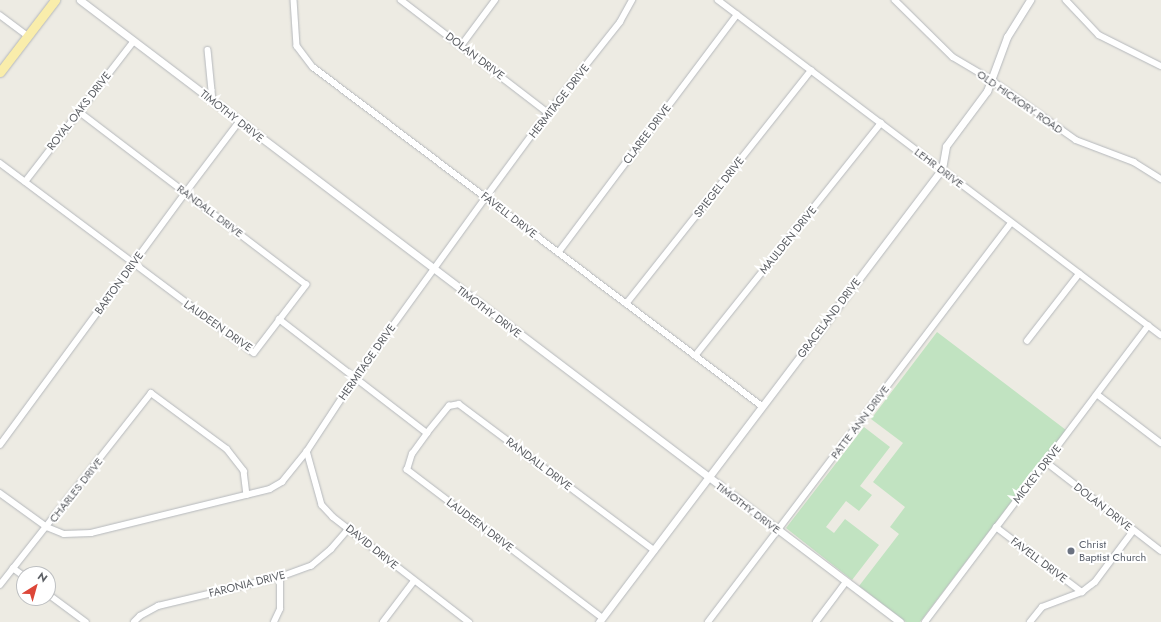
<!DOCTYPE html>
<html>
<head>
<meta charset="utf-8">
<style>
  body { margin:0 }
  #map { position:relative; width:1161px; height:622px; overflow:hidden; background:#edebe3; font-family:Jost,sans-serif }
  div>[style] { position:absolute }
  .green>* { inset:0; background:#c1e3c1 }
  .roads { filter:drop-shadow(0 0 1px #b5b8bc) drop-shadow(0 0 1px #b5b8bc) }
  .minor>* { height:5.5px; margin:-2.75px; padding:0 2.75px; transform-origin:2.75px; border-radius:2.75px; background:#fff }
  .tertiary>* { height:7px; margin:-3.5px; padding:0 3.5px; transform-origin:3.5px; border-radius:3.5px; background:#fff }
  .primary>* { height:9px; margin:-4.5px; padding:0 4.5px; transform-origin:4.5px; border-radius:4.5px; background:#f9edab }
  .dots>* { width:11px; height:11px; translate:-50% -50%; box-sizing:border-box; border:2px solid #fff; border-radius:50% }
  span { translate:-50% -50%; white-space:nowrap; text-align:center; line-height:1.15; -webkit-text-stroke:4px #fff; paint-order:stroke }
  .street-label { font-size:11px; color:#5b5e63 }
  .worship-label { font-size:11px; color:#5b616d }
  .left { translate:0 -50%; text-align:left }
  .north { position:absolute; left:16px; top:566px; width:40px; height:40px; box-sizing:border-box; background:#fff; border:1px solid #bdbfc1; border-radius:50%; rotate:37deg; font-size:11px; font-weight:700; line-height:16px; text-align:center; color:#5b5e63 }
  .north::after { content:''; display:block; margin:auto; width:14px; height:18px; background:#dd4638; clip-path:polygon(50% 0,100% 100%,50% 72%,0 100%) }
</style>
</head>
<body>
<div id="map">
  <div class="green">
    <div style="clip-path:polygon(937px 332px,1066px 430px,920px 622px,906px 622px,859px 586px,899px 534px,890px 527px,905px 507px,873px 482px,903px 443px,871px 419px)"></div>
    <div style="clip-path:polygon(864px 427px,890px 447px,860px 486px,872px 495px,859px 511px,846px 501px,826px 527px,834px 533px,845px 519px,879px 545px,852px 580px,786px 528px)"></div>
  </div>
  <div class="roads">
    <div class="minor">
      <div style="left:294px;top:0;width:46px;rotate:86.3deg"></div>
      <div style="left:297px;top:46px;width:26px;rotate:53deg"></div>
      <div style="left:313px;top:67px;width:563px;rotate:37.05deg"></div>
      <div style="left:401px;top:0;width:185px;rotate:37.5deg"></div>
      <div style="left:718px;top:0;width:555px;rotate:37.1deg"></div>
      <div style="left:895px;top:0;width:81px;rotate:44.5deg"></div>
      <div style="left:953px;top:57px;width:43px;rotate:30.7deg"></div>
      <div style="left:990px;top:79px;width:105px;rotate:35.3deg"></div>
      <div style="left:1076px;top:140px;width:62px;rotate:20.8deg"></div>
      <div style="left:1134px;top:162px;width:32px;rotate:32deg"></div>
      <div style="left:1066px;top:0;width:48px;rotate:46.7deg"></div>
      <div style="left:1099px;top:35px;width:69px;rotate:26.6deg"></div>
      <div style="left:0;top:15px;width:35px;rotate:37deg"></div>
      <div style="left:461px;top:46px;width:57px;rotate:-53.5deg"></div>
      <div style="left:208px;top:50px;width:51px;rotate:84.4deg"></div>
      <div style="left:0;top:163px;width:317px;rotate:36.8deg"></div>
      <div style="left:254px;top:353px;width:86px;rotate:-52.6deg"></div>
      <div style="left:306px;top:285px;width:285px;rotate:-142.7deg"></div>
      <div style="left:25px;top:182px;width:178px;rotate:-52.3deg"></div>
      <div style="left:558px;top:253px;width:298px;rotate:-53.1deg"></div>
      <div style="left:626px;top:304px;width:298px;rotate:-51.6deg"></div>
      <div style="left:279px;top:319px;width:187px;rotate:37.6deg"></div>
      <div style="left:1027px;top:341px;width:85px;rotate:-52.2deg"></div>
      <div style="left:695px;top:356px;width:298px;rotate:-51.4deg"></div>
      <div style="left:1098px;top:395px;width:79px;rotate:37.3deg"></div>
      <div style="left:0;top:445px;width:314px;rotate:-53.7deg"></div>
      <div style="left:186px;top:192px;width:88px;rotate:-52.9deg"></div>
      <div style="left:307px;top:451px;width:56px;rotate:74.5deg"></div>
      <div style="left:322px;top:505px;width:16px;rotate:47deg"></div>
      <div style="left:333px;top:517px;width:172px;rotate:37.7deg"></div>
      <div style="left:1046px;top:462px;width:145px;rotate:37.7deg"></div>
      <div style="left:0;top:493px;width:58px;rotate:35.9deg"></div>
      <div style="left:47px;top:527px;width:18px;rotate:22deg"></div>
      <div style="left:64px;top:534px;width:27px;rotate:-2deg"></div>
      <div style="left:91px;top:533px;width:184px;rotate:-13.8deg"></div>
      <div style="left:270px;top:489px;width:14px;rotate:-30deg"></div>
      <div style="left:282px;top:482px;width:40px;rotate:-51deg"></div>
      <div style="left:307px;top:451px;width:87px;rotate:-56.7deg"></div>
      <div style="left:355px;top:378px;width:223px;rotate:-54.1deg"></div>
      <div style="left:486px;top:197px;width:104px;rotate:-53.6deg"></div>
      <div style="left:548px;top:113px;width:116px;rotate:-51.6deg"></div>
      <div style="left:620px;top:22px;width:25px;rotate:-61deg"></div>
      <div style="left:996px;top:527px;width:108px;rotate:37.1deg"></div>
      <div style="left:13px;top:568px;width:14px;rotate:36deg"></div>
      <div style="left:0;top:585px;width:244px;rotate:-51.8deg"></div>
      <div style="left:151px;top:393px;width:94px;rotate:36.4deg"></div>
      <div style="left:227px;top:449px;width:28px;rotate:52deg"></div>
      <div style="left:244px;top:471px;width:24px;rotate:83deg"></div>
      <div style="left:48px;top:594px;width:47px;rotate:36.4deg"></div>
      <div style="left:602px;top:618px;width:245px;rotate:-142.8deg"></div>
      <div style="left:407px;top:470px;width:17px;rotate:-73deg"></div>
      <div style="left:412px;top:454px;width:26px;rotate:-54deg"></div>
      <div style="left:427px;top:433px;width:35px;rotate:-51deg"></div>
      <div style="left:449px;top:406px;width:10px;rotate:-11deg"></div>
      <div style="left:459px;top:404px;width:244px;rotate:36.8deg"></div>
      <div style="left:134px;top:622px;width:8px;rotate:-45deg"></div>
      <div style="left:140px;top:616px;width:21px;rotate:-29deg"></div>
      <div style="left:158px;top:606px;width:125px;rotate:-13.4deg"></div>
      <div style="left:280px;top:577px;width:33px;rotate:-20deg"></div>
      <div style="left:311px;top:566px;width:26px;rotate:-40deg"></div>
      <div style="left:331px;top:549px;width:28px;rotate:-49deg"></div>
      <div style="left:274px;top:622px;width:14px;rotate:-65deg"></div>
      <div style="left:280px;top:609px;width:32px;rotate:-90deg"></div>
      <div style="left:383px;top:622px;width:51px;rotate:-52.9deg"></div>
      <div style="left:708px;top:622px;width:501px;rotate:-52.79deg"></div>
      <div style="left:816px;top:622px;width:50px;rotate:-53.1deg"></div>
      <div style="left:925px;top:622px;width:371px;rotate:-53deg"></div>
      <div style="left:1030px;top:622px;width:19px;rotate:-51deg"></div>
      <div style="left:1042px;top:607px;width:43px;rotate:-20.6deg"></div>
      <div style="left:1082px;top:592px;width:16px;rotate:-38deg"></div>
      <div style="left:1095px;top:582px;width:64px;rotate:-53.3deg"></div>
    </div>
    <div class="tertiary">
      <div style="left:80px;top:0;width:1029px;rotate:37.18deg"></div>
      <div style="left:599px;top:622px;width:568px;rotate:-52.87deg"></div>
      <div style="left:942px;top:169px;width:23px;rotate:-80deg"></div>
      <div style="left:946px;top:146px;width:69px;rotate:-53.3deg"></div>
      <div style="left:987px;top:91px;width:58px;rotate:-69.7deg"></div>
      <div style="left:1007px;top:37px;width:44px;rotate:-58.1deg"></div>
    </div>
    <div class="primary">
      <div style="left:0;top:72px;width:91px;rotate:-52.6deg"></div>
    </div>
  </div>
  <div class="dots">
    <div style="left:1071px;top:551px;background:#6b7280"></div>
  </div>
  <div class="street-label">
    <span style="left:475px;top:56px;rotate:37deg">DOLAN DRIVE</span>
    <span style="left:559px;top:101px;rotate:-52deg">HERMITAGE DRIVE</span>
    <span style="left:1020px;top:102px;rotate:35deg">OLD HICKORY ROAD</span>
    <span style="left:79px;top:111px;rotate:-52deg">ROYAL OAKS DRIVE</span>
    <span style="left:232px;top:116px;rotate:38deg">TIMOTHY DRIVE</span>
    <span style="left:647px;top:134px;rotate:-53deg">CLAREE DRIVE</span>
    <span style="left:939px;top:168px;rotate:37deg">LEHR DRIVE</span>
    <span style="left:719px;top:187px;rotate:-52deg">SPIEGEL DRIVE</span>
    <span style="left:210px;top:211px;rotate:37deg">RANDALL DRIVE</span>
    <span style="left:509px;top:215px;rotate:38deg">FAVELL DRIVE</span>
    <span style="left:788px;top:240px;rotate:-51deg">MAULDEN DRIVE</span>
    <span style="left:119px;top:283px;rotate:-54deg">BARTON DRIVE</span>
    <span style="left:489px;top:312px;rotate:37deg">TIMOTHY DRIVE</span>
    <span style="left:829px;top:318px;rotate:-53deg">GRACELAND DRIVE</span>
    <span style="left:218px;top:326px;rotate:35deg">LAUDEEN DRIVE</span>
    <span style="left:367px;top:362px;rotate:-55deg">HERMITAGE DRIVE</span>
    <span style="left:860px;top:422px;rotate:-53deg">PATTE ANN DRIVE</span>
    <span style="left:539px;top:464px;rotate:37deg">RANDALL DRIVE</span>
    <span style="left:1037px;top:474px;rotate:-52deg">MICKEY DRIVE</span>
    <span style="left:76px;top:490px;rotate:-52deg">CHARLES DRIVE</span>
    <span style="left:1103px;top:507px;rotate:38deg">DOLAN DRIVE</span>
    <span style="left:748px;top:508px;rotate:37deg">TIMOTHY DRIVE</span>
    <span style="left:480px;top:525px;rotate:37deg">LAUDEEN DRIVE</span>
    <span style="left:372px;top:547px;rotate:39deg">DAVID DRIVE</span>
    <span style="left:1039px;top:560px;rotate:37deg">FAVELL DRIVE</span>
    <span style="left:247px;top:584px;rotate:-14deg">FARONIA DRIVE</span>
  </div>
  <div class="worship-label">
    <span class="left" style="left:1079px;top:551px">Christ<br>Baptist Church</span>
  </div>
  <div class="north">N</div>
</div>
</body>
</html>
